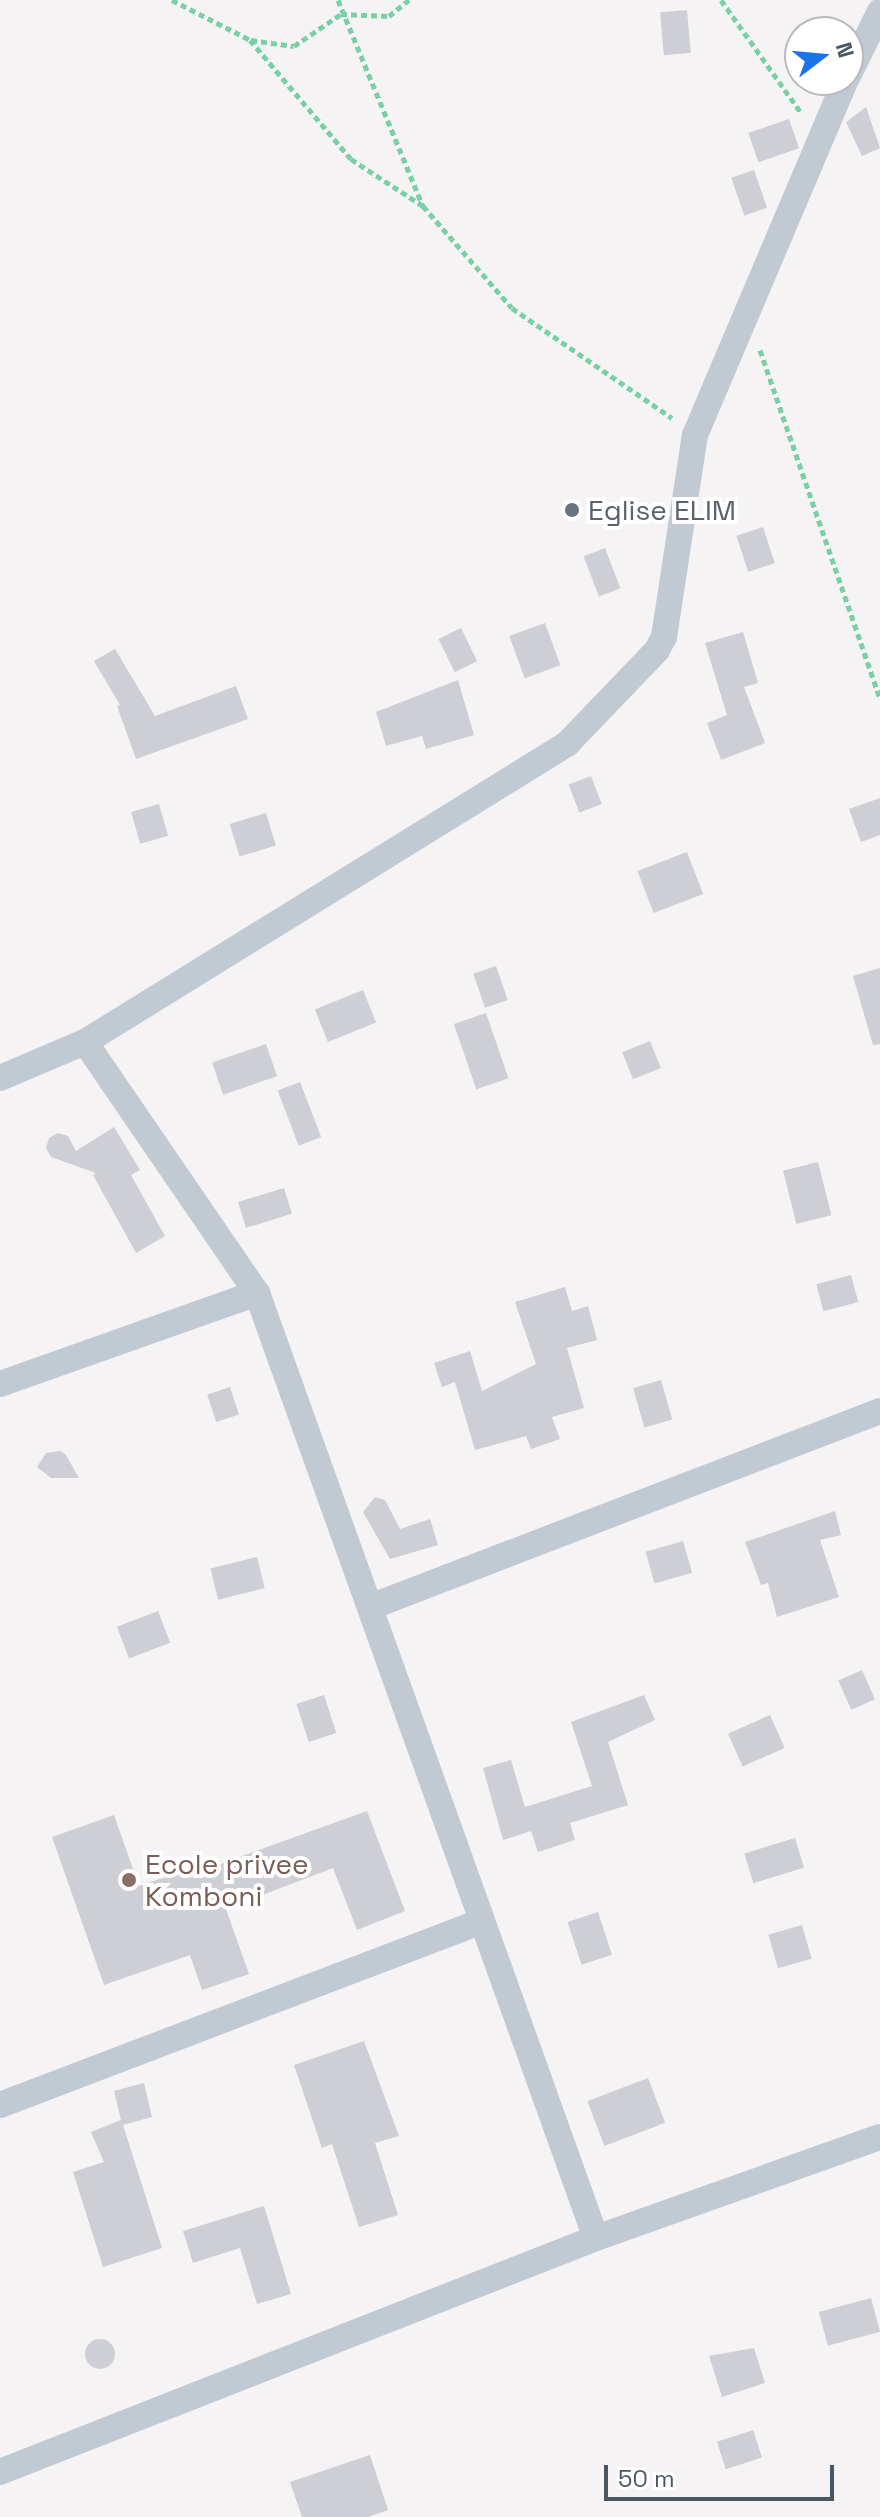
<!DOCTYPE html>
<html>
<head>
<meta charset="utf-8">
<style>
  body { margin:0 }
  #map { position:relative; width:880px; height:2517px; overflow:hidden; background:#f5f3f3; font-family:"Space Grotesk",sans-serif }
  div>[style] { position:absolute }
  .building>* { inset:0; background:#cdcfd5; transform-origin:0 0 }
  .round { border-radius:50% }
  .path>* { height:5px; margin-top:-2.5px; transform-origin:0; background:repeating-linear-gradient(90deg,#7ad0a6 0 6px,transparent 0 10px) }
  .minor>* { height:26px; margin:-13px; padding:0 13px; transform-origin:13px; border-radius:13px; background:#c1cad2 }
  .dots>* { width:22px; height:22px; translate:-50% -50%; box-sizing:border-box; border:4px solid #fff; border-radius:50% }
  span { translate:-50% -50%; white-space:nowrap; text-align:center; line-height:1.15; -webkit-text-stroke:8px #fff; paint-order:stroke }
  .worship-label { font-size:28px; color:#5b616d }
  .left { translate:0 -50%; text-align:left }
  .education-label { font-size:28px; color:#785e54 }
  .north { position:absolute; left:784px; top:16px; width:80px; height:80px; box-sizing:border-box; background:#fff; border:2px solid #b7bbc0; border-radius:50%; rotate:74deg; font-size:22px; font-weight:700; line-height:32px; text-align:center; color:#4a5661 }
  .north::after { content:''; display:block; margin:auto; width:28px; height:36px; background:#1a73e8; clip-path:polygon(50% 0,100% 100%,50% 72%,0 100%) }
  .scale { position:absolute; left:604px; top:2465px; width:230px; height:36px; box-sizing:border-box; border:4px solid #4a5661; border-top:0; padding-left:10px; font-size:24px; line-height:28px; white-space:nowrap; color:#4a5661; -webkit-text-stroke:6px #fff; paint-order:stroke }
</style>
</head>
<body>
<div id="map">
  <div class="building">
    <div style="left:687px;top:10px;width:43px;height:27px;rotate:85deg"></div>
    <div style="clip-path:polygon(866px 107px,880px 148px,862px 156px,846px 122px)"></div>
    <div style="left:789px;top:119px;width:31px;height:43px;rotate:71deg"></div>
    <div style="left:754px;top:170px;width:40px;height:24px;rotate:71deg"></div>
    <div style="left:763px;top:527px;width:38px;height:28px;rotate:72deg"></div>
    <div style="left:605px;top:548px;width:43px;height:23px;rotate:69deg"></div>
    <div style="left:545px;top:623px;width:45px;height:38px;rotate:70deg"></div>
    <div style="left:461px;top:628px;width:37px;height:25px;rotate:64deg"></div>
    <div style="clip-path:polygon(743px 632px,758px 683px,744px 687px,765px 743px,721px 760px,707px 723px,727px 715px,705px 643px)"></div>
    <div style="clip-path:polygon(115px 649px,155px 716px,236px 686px,248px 719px,136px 759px,117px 706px,120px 705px,94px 661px)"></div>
    <div style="clip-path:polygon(458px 680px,474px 735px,426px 749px,422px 736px,386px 746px,376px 712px)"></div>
    <div style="left:591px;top:776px;width:30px;height:24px;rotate:69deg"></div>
    <div style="clip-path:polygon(880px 798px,880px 835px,861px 842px,849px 809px)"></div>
    <div style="left:159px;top:804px;width:33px;height:29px;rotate:74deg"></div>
    <div style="left:266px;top:813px;width:34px;height:38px;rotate:73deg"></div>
    <div style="left:687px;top:852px;width:45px;height:53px;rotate:69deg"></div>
    <div style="left:496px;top:966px;width:36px;height:24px;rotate:71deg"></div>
    <div style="clip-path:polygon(880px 968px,880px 1044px,873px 1045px,853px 976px)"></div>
    <div style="left:363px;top:990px;width:35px;height:52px;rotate:68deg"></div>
    <div style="left:486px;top:1013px;width:69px;height:34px;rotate:71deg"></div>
    <div style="left:650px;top:1041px;width:29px;height:30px;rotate:68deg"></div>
    <div style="left:266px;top:1044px;width:34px;height:57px;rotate:71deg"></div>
    <div style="left:300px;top:1082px;width:59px;height:24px;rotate:69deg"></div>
    <div style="clip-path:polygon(114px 1127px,140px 1170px,131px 1175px,165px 1236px,136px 1253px,93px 1175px,96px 1173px,51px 1157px,46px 1148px,49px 1138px,58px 1133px,68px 1136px,76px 1151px)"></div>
    <div style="left:818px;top:1162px;width:55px;height:36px;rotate:76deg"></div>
    <div style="left:284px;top:1188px;width:27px;height:48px;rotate:73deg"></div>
    <div style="left:851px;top:1275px;width:28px;height:36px;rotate:75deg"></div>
    <div style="clip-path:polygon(565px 1287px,572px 1311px,588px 1306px,597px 1340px,567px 1348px,584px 1408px,552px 1417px,560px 1439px,531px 1449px,526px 1436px,475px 1450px,455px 1382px,442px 1387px,434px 1363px,470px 1351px,482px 1391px,536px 1364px,515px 1302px)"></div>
    <div style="left:661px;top:1380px;width:41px;height:29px;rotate:74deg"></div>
    <div style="left:230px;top:1387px;width:29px;height:24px;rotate:72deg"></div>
    <div style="clip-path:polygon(60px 1451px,66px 1455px,79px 1478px,51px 1478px,37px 1467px,46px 1453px)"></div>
    <div style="clip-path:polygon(375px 1497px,385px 1500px,400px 1529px,430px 1519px,438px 1545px,390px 1559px,363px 1512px)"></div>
    <div style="clip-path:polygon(835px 1511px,841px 1535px,820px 1540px,839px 1597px,777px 1617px,768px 1583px,761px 1585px,745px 1542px)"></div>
    <div style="left:683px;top:1541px;width:33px;height:39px;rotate:74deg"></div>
    <div style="left:257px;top:1557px;width:32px;height:48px;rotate:76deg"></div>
    <div style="left:158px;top:1611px;width:34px;height:44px;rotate:69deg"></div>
    <div style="left:862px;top:1670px;width:32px;height:26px;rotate:66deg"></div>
    <div style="left:324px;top:1695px;width:40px;height:29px;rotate:72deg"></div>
    <div style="clip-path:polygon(644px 1695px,655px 1720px,608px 1742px,628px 1805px,570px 1823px,575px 1840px,538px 1852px,531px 1831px,503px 1840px,483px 1768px,511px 1760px,525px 1807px,592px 1786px,571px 1722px)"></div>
    <div style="left:770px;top:1715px;width:36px;height:46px;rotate:66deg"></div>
    <div style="clip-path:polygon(367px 1811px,405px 1911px,357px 1930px,333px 1868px,226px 1909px,249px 1974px,202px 1990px,190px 1955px,104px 1985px,52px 1837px,114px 1815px,139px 1886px,210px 1862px,212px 1867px)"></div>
    <div style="left:795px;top:1838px;width:31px;height:53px;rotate:73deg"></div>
    <div style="left:598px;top:1912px;width:45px;height:32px;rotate:72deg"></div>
    <div style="left:802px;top:1925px;width:35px;height:35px;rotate:74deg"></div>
    <div style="clip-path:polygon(364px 2041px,399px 2136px,375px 2143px,398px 2215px,359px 2227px,332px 2144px,322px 2148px,294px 2065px)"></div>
    <div style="left:648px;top:2078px;width:48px;height:65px;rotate:69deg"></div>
    <div style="clip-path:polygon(144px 2083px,152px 2117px,123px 2125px,162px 2248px,103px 2267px,73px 2172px,104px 2162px,91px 2132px,121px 2120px,114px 2091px)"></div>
    <div style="clip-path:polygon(264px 2206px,291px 2294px,257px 2304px,240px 2248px,193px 2263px,183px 2231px)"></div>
    <div style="left:871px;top:2298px;width:35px;height:54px;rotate:75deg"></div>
    <div class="round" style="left:85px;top:2339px;width:30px;height:30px"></div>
    <div style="clip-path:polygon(754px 2348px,765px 2383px,722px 2397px,709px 2356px)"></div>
    <div style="left:753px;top:2430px;width:29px;height:38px;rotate:72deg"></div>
    <div style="clip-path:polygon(370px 2455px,388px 2510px,368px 2517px,302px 2517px,290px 2482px)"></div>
  </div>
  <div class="path">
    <div style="left:172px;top:0;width:88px;rotate:27.1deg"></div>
    <div style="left:250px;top:40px;width:156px;rotate:49.7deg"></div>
    <div style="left:351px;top:159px;width:86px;rotate:33.1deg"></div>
    <div style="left:423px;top:206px;width:135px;rotate:48.9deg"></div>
    <div style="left:512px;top:308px;width:194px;rotate:34.5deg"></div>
    <div style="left:338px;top:0;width:223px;rotate:67.6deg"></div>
    <div style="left:721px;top:0;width:140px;rotate:54.6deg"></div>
    <div style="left:251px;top:40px;width:43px;rotate:7.9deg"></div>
    <div style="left:294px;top:46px;width:57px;rotate:-34.2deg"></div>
    <div style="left:341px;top:14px;width:48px;rotate:2.4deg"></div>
    <div style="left:389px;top:16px;width:26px;rotate:-39deg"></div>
    <div style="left:760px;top:350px;width:369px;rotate:71deg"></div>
  </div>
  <div class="minor">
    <div style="left:848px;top:76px;width:72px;rotate:-63.8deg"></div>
    <div style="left:85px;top:1042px;width:304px;rotate:55.6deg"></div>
    <div style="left:257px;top:1293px;width:1004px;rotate:70.27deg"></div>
    <div style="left:0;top:1078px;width:92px;rotate:-23deg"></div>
    <div style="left:85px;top:1042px;width:567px;rotate:-31.73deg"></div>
    <div style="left:567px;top:744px;width:130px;rotate:-46.2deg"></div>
    <div style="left:657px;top:650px;width:15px;rotate:-62deg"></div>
    <div style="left:664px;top:637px;width:204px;rotate:-81.3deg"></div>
    <div style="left:695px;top:435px;width:386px;rotate:-67deg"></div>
    <div style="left:0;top:1384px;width:273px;rotate:-19.5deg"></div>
    <div style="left:373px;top:1606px;width:543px;rotate:-21.04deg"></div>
    <div style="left:0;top:2105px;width:514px;rotate:-20.87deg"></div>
    <div style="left:0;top:2472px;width:640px;rotate:-21.44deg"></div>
    <div style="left:596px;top:2238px;width:301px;rotate:-19.6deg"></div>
  </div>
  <div class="dots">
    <div style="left:572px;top:510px;background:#6b7280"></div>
    <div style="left:129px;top:1880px;background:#8d6e63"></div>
  </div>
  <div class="worship-label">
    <span class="left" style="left:588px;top:510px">Eglise ELIM</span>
  </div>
  <div class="education-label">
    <span class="left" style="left:145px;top:1880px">Ecole privee<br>Komboni</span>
  </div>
  <div class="north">N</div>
  <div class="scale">50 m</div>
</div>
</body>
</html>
